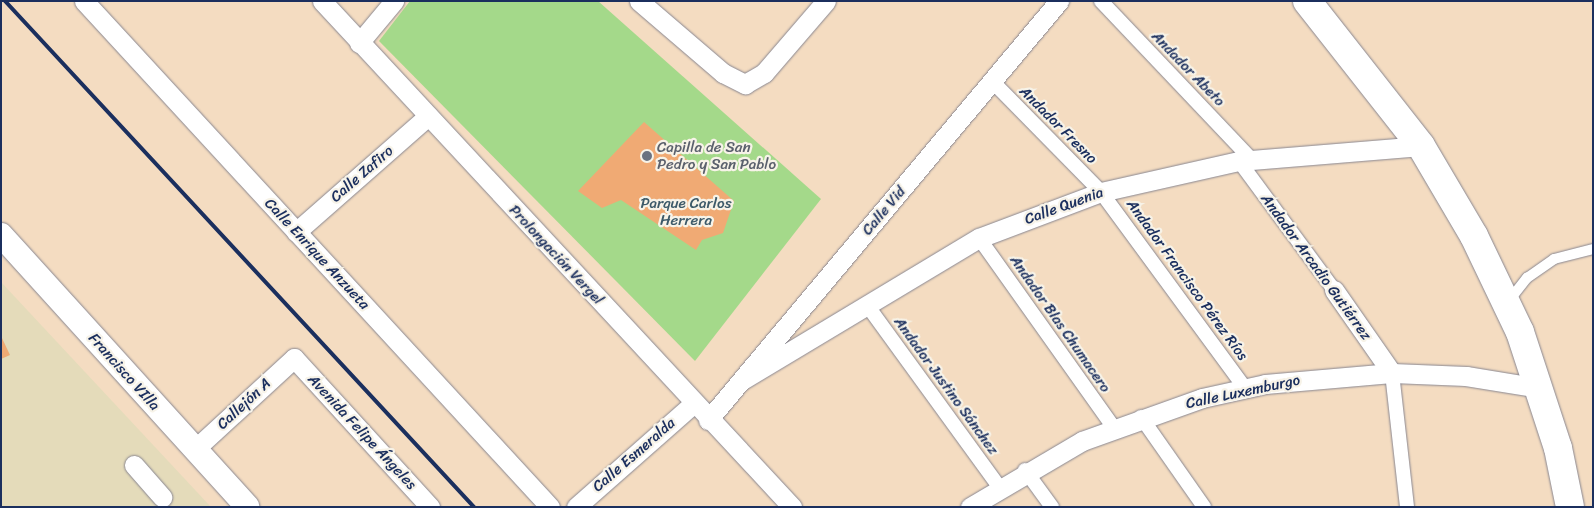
<!DOCTYPE html>
<html>
<head>
<meta charset="utf-8">
<style>
  body { margin:0 }
  #map { position:relative; width:1594px; height:508px; overflow:hidden; background:#f4dcc1; font-family:Sriracha,sans-serif }
  div>[style] { position:absolute }
  .built>* { inset:0; background:#e4dbba }
  .green>* { inset:0; background:#a4d98a }
  .building>* { inset:0; background:#f0aa74 }
  .roads { filter:drop-shadow(0 0 1px #888690) drop-shadow(0 0 1px #888690) }
  .service>* { height:10px; margin:-5px; padding:0 5px; transform-origin:5px; border-radius:5px; background:#fff }
  .pedestrian>* { height:14px; margin:-7px; padding:0 7px; transform-origin:7px; border-radius:7px; background:#fff }
  .minor>* { height:19px; margin:-9.5px; padding:0 9.5px; transform-origin:9.5px; border-radius:9.5px; background:#fff }
  .tertiary>* { height:24px; margin:-12px; padding:0 12px; transform-origin:12px; border-radius:12px; background:#fff }
  .primary>* { height:28px; margin:-14px; padding:0 14px; transform-origin:14px; border-radius:14px; background:#fff }
  .rail>* { height:4px; margin:-2px; padding:0 2px; transform-origin:2px; border-radius:2px; background:#1b2f5e }
  .dots>* { width:14px; height:14px; translate:-50% -50%; box-sizing:border-box; border:2px solid #f7f3e8; border-radius:50% }
  span { translate:-50% -50%; white-space:nowrap; text-align:center; line-height:1.15; -webkit-text-stroke:4.5px #f7f3e8; paint-order:stroke }
  .street-label { font-size:15px; color:#1b2f5e }
  .worship-label { font-size:15px; color:#5b616d }
  .left { translate:0 -50%; text-align:left }
  .park-label { font-size:15px; color:#3d5a69 }
  .frame { position:absolute; inset:0; border:2px solid #1b2f5e; pointer-events:none }
</style>
</head>
<body>
<div id="map">
  <div class="built">
    <div style="clip-path:polygon(1px 282px,211px 507px,1px 507px)"></div>
  </div>
  <div class="green">
    <div style="clip-path:polygon(410px 1px,598px 1px,821px 199px,695px 361px,379px 41px)"></div>
  </div>
  <div class="building">
    <div style="clip-path:polygon(644px 122px,734px 201px,723px 233px,702px 240px,696px 250px,621px 200px,602px 208px,578px 191px)"></div>
    <div style="clip-path:polygon(1px 336px,10px 355px,1px 359px)"></div>
  </div>
  <div class="roads">
    <div class="service">
      <div style="left:1508px;top:302px;width:31px;rotate:-52deg"></div>
      <div style="left:1527px;top:278px;width:33px;rotate:-35deg"></div>
      <div style="left:1554px;top:259px;width:40px;rotate:-14.4deg"></div>
    </div>
    <div class="pedestrian">
      <div style="left:1101px;top:1px;width:219px;rotate:46.5deg"></div>
      <div style="left:992px;top:81px;width:156px;rotate:45.5deg"></div>
      <div style="left:1101px;top:192px;width:243px;rotate:53.7deg"></div>
      <div style="left:1239px;top:161px;width:160px;rotate:53.6deg"></div>
      <div style="left:979px;top:238px;width:233px;rotate:54.6deg"></div>
      <div style="left:867px;top:305px;width:225px;rotate:54deg"></div>
      <div style="left:1392px;top:373px;width:135px;rotate:83.6deg"></div>
      <div style="left:1141px;top:417px;width:110px;rotate:55deg"></div>
      <div style="left:1025px;top:470px;width:46px;rotate:53.9deg"></div>
    </div>
    <div class="minor">
      <div style="left:84px;top:1px;width:688px;rotate:47.36deg"></div>
      <div style="left:322px;top:1px;width:691px;rotate:47.11deg"></div>
      <div style="left:639px;top:1px;width:111px;rotate:40.6deg"></div>
      <div style="left:723px;top:73px;width:25px;rotate:27deg"></div>
      <div style="left:745px;top:84px;width:22px;rotate:-30deg"></div>
      <div style="left:764px;top:73px;width:95px;rotate:-49.3deg"></div>
      <div style="left:359px;top:43px;width:55px;rotate:-50.2deg"></div>
      <div style="left:296px;top:232px;width:176px;rotate:-41.3deg"></div>
      <div style="left:1334px;top:290px;width:101px;rotate:55.1deg"></div>
      <div style="left:744px;top:379px;width:274px;rotate:-31deg"></div>
      <div style="left:979px;top:238px;width:130px;rotate:-20.7deg"></div>
      <div style="left:1101px;top:192px;width:141px;rotate:-12.7deg"></div>
      <div style="left:1239px;top:161px;width:183px;rotate:-4.7deg"></div>
      <div style="left:708px;top:420px;width:547px;rotate:-50.05deg"></div>
      <div style="left:194px;top:450px;width:136px;rotate:-42.6deg"></div>
      <div style="left:294px;top:358px;width:202px;rotate:47.6deg"></div>
      <div style="left:134px;top:465px;width:43px;rotate:48.8deg"></div>
      <div style="left:576px;top:507px;width:156px;rotate:-41.4deg"></div>
      <div style="left:970px;top:507px;width:130px;rotate:-30.5deg"></div>
      <div style="left:1082px;top:441px;width:127px;rotate:-19.7deg"></div>
      <div style="left:1202px;top:398px;width:65px;rotate:-12.5deg"></div>
      <div style="left:1265px;top:384px;width:127px;rotate:-5deg"></div>
      <div style="left:1392px;top:373px;width:74px;rotate:2.3deg"></div>
      <div style="left:1466px;top:376px;width:74px;rotate:9.3deg"></div>
    </div>
    <div class="tertiary">
      <div style="left:1px;top:235px;width:367px;rotate:47.8deg"></div>
    </div>
    <div class="primary">
      <div style="left:1307px;top:1px;width:184px;rotate:51.8deg"></div>
      <div style="left:1421px;top:146px;width:104px;rotate:59.5deg"></div>
      <div style="left:1474px;top:236px;width:106px;rotate:64.4deg"></div>
      <div style="left:1520px;top:332px;width:122px;rotate:71.9deg"></div>
      <div style="left:1558px;top:448px;width:60px;rotate:78.5deg"></div>
    </div>
  </div>
  <div class="rail">
    <div style="left:5px;top:1px;width:690px;rotate:47.17deg"></div>
  </div>
  <div class="dots">
    <div style="left:647px;top:156px;background:#6b7280"></div>
  </div>
  <div class="street-label">
    <span style="left:1188px;top:69px;rotate:46deg">Andador Abeto</span>
    <span style="left:1058px;top:125px;rotate:45deg">Andador Fresno</span>
    <span style="left:362px;top:174px;rotate:-41deg">Calle Zafiro</span>
    <span style="left:1064px;top:206px;rotate:-20deg">Calle Quenia</span>
    <span style="left:884px;top:211px;rotate:-50deg">Calle Vid</span>
    <span style="left:317px;top:254px;rotate:47deg">Calle Enrique Anzueta</span>
    <span style="left:556px;top:255px;rotate:47deg">Prolongación Vergel</span>
    <span style="left:1316px;top:267px;rotate:54deg">Andador Arcadio Gutiérrez</span>
    <span style="left:1187px;top:280px;rotate:54deg">Andador Francisco Pérez Ríos</span>
    <span style="left:1060px;top:324px;rotate:55deg">Andador Blas Chumacero</span>
    <span style="left:124px;top:372px;rotate:48deg">Francisco VIlla</span>
    <span style="left:946px;top:386px;rotate:54deg">Andador Justino Sánchez</span>
    <span style="left:1243px;top:392px;rotate:-12deg">Calle Luxemburgo</span>
    <span style="left:244px;top:404px;rotate:-43deg">Callejón A</span>
    <span style="left:362px;top:432px;rotate:47deg">Avenida Felipe Ángeles</span>
    <span style="left:634px;top:455px;rotate:-41deg">Calle Esmeralda</span>
  </div>
  <div class="worship-label">
    <span class="left" style="left:657px;top:156px">Capilla de San<br>Pedro y San Pablo</span>
  </div>
  <div class="park-label">
    <span style="left:686px;top:212px">Parque Carlos<br>Herrera</span>
  </div>
  <div class="frame"></div>
</div>
</body>
</html>
